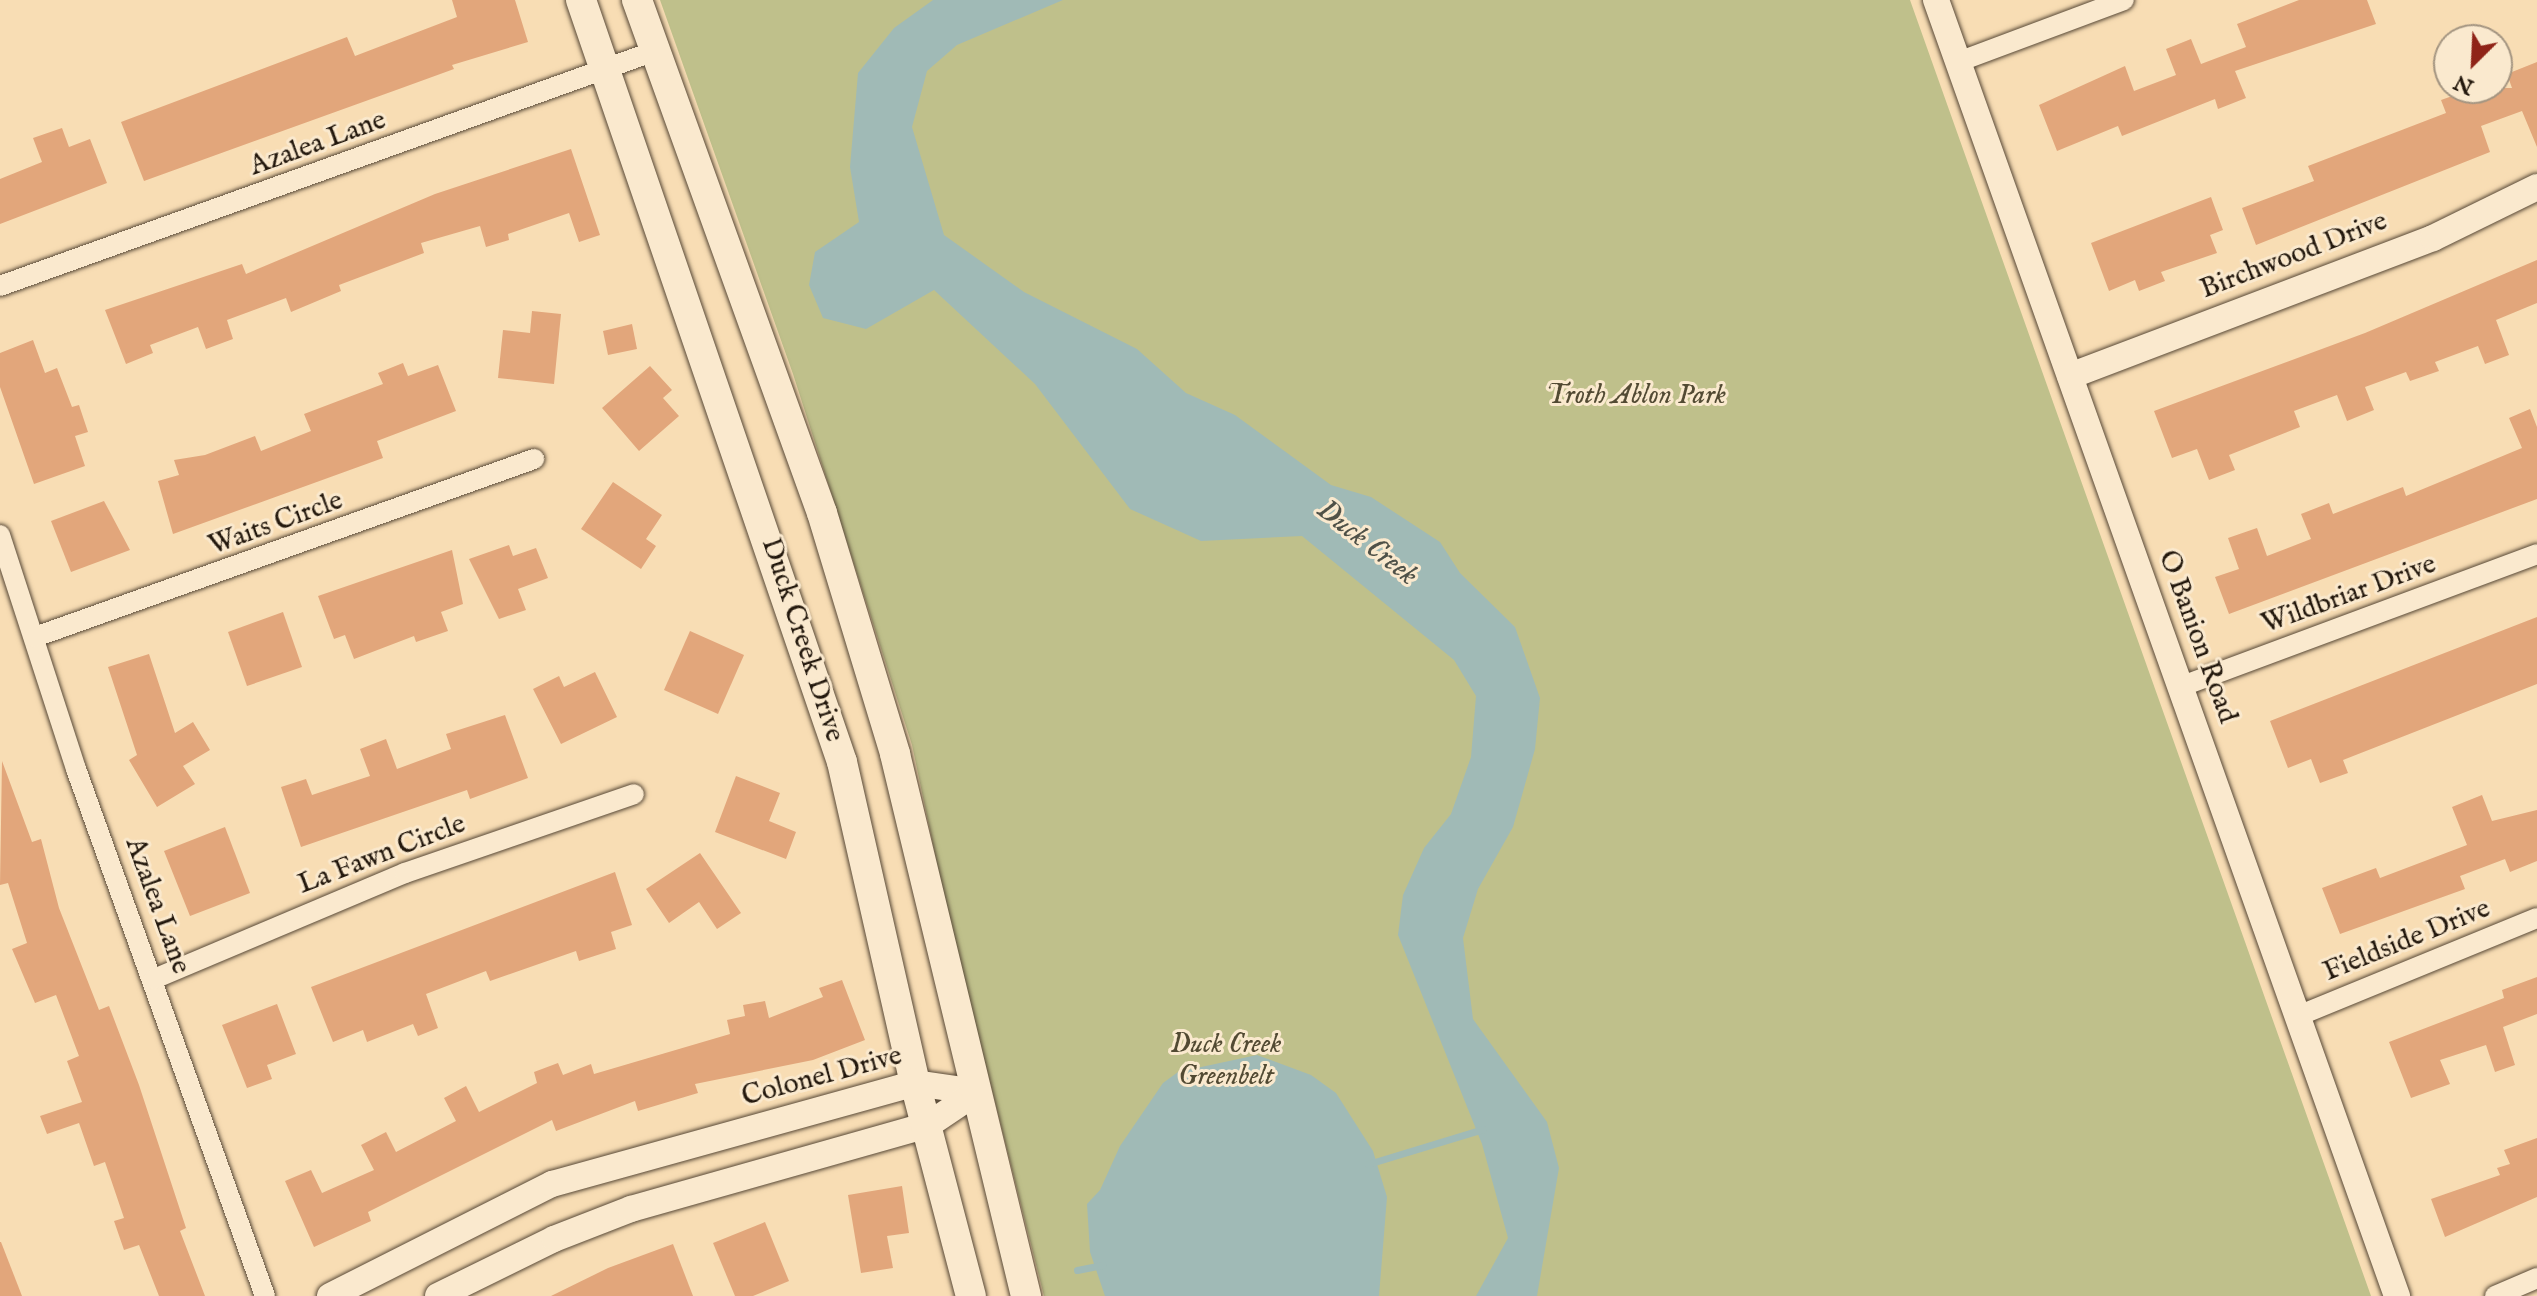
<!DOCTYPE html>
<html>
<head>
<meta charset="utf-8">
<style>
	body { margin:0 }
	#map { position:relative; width:2537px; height:1296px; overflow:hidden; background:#f8ddb4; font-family:"IM FELL English",serif }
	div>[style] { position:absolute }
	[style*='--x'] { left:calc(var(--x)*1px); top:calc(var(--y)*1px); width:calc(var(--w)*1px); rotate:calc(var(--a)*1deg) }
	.green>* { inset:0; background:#bfc08b }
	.water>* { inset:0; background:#a0bab6 }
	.stream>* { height:7px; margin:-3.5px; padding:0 3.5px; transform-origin:3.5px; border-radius:3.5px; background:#a0bab6 }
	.building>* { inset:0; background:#e2a67b }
	.roads { filter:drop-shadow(0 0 2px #584937) drop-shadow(0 0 2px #584937) }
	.minor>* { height:20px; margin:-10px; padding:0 10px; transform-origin:10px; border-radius:10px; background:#fae9ce }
	.tertiary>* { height:26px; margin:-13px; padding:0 13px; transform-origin:13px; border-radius:13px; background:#fae9ce }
	.secondary>* { height:30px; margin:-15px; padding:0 15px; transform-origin:15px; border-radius:15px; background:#fae9ce }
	span { translate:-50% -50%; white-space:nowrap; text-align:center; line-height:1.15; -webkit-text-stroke:6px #fae9ce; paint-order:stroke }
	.street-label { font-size:28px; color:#23180d }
	.park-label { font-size:28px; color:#524a33; font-style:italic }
	.water-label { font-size:30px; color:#4f5148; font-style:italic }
	.north { position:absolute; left:2433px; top:24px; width:80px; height:80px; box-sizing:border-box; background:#fae9ce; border:2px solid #a49581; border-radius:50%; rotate:204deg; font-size:22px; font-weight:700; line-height:32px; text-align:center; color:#23180d }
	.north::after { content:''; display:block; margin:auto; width:28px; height:36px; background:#8f2418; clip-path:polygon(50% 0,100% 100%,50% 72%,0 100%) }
</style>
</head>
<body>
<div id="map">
	<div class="green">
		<i style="clip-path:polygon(660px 0,1910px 0,2371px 1296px,1044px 1296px,948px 916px,912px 745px,793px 374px)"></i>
	</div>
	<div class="water">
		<i style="clip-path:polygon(933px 0,1063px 0,957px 45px,927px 71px,912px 127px,944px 235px,1024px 292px,1137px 349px,1186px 393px,1235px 415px,1331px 485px,1371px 497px,1440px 542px,1460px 573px,1515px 627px,1540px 698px,1535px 749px,1513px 827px,1478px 889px,1463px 938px,1473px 1019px,1547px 1122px,1559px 1168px,1537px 1296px,1476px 1296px,1508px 1238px,1482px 1144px,1398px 935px,1403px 895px,1424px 848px,1451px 814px,1471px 757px,1476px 696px,1454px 660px,1302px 536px,1201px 541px,1130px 509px,1035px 384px,934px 290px,866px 329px,823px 318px,809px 285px,815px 252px,859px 222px,850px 167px,858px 73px,894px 28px)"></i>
		<i style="clip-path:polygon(1257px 1055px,1311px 1075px,1336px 1093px,1373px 1151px,1387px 1197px,1379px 1296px,1105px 1296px,1090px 1252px,1087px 1204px,1100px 1190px,1120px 1146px,1163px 1083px,1178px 1072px)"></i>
	</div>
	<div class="stream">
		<i style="--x:1368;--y:1164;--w:120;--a:-16.9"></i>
		<i style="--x:1077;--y:1270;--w:26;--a:-11"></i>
	</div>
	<div class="building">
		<i style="clip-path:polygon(452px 0,515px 0,528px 42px,452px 65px,454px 69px,399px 89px,144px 181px,121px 122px,347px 37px,355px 56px,457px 17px)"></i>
		<i style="clip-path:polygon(2299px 0,2367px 0,2376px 24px,2235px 71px,2246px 98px,2218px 109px,2215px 99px,2122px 136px,2118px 126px,2057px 151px,2039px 105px,2125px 66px,2134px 91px,2176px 75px,2166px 49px,2191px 39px,2201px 64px,2246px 47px,2237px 24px)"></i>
		<i style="clip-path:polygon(2537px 62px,2537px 147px,2522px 111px,2481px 126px,2490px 152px,2256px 245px,2242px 208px,2314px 181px,2308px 166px,2446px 113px,2441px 100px,2475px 88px,2512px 88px,2507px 74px)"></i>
		<i style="clip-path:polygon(62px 128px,69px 147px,90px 139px,107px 183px,0 224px,0 179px,42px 162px,33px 138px)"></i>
		<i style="clip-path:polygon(571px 149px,600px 235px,579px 242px,569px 213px,508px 234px,509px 240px,486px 247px,480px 226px,421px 243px,424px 253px,339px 285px,341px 291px,291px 312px,286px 298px,227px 320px,233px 339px,206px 349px,198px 327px,150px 345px,153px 353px,126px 364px,105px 310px,242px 264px,246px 274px,435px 194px)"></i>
		<i style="clip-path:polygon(2211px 197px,2223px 230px,2210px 235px,2217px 253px,2161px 272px,2165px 281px,2139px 291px,2135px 280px,2109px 291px,2091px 243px)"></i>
		<i style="clip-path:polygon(2537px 260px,2537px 303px,2496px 320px,2509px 355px,2485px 364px,2478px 346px,2435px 362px,2439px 371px,2410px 381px,2406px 372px,2365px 387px,2374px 410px,2347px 421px,2337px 395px,2294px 411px,2300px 427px,2229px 455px,2235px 470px,2209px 480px,2197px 449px,2172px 458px,2154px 411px,2365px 333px)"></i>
		<i style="clip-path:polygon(532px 311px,561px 314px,554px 384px,498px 378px,503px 330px,530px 333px)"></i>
		<i style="clip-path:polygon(632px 324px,637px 349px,608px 355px,603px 331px)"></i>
		<i style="clip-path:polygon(33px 340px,45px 373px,57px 368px,72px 407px,79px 405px,88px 432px,75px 436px,85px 466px,34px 484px,0 387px,0 353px)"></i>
		<i style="clip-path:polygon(403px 363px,408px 376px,438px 365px,456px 411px,377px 441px,383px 458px,173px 534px,158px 481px,179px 475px,174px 460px,205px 455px,255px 436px,261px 451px,311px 431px,304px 414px,383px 384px,378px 373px)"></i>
		<i style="clip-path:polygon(650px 366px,672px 390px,663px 398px,679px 416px,639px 451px,602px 408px)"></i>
		<i style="clip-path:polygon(2530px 409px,2537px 427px,2537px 499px,2229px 614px,2215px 577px,2239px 569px,2228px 538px,2257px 528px,2267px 556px,2311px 539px,2301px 514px,2329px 503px,2333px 514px,2403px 487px,2406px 496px,2522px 448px,2509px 418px)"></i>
		<i style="clip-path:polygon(613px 482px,662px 515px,646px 539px,656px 546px,641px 569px,581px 529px)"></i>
		<i style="clip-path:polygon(104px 501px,130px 550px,71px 572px,51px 521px)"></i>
		<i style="clip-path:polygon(509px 545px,513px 556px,536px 548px,548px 578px,518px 589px,526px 610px,499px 619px,469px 559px)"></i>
		<i style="clip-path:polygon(452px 550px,463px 604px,441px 612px,448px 631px,416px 642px,414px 636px,354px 659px,345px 635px,334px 639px,318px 596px)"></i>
		<i style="clip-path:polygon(283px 612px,302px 667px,247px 686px,228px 632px)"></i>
		<i style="clip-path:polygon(2537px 617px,2537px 684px,2343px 760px,2348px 773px,2320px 783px,2311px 759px,2288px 768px,2270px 721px)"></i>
		<i style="clip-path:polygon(690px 631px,744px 655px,718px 714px,664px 690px)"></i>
		<i style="clip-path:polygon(149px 654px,175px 733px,193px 722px,210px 750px,183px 766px,195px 784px,157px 807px,129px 760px,137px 755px,108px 667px)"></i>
		<i style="clip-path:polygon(595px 672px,617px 717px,561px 744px,533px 689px,559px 676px,564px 687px)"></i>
		<i style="clip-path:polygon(505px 715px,528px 778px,470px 799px,467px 790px,301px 847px,281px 787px,306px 779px,312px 795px,370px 776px,360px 749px,386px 739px,397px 769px,451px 749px,446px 734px)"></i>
		<i style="clip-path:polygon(2px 761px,32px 842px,41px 839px,59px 908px,99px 1010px,109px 1006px,139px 1085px,186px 1228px,180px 1231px,205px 1296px,159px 1296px,139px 1245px,124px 1250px,114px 1221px,124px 1218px,105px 1162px,94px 1166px,79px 1123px,47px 1134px,40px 1116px,82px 1102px,67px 1061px,79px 1056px,56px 995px,35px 1003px,12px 949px,27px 943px,8px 883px,0 885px)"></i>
		<i style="clip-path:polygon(736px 776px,780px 793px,769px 821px,796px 832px,786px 859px,715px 832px)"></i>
		<i style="clip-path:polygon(2482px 795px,2492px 821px,2537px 810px,2537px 861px,2510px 872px,2505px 859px,2460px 876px,2465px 889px,2340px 934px,2322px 888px,2376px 868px,2380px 878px,2467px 845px,2452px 807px)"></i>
		<i style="clip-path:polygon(225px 827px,250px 893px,190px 916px,164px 851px)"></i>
		<i style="clip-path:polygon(700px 853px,741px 913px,717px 929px,699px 902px,669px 923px,646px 889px)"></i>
		<i style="clip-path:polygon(615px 872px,632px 925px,611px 932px,616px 949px,579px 961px,576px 951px,490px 981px,486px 971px,426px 994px,438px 1028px,418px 1036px,413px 1024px,367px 1042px,363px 1030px,333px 1042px,311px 987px)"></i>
		<i style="clip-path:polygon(2537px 977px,2537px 1014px,2503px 1027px,2515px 1065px,2495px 1072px,2486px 1045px,2440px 1060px,2450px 1084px,2411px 1098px,2389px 1042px,2504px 998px,2502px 990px)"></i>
		<i style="clip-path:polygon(842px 980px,865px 1040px,813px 1060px,695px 1084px,698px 1093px,638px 1111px,635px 1101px,556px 1131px,552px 1120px,368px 1212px,371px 1221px,314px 1247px,285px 1181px,311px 1170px,322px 1193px,374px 1170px,361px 1145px,386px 1132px,396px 1152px,456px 1121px,444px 1098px,466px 1086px,479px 1112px,537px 1083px,534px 1072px,558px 1063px,563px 1075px,591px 1064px,594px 1074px,730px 1034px,727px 1020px,745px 1016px,743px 1005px,765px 1001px,769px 1018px,823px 997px,819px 988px)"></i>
		<i style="clip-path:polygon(277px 1004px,296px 1054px,267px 1065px,272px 1079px,247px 1088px,222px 1025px)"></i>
		<i style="clip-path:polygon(2537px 1138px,2537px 1197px,2445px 1237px,2431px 1199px,2500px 1175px,2497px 1168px,2510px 1164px,2504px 1150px)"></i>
		<i style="clip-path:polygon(902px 1186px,909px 1233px,887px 1236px,893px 1268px,861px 1273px,848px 1195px)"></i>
		<i style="clip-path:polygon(765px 1222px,789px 1281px,753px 1296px,735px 1296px,713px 1243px)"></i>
		<i style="clip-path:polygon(0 1242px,1px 1242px,22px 1296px,0 1296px)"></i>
		<i style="clip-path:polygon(673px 1244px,693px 1296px,551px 1296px,608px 1268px)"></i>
	</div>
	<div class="roads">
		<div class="minor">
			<i style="--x:1958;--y:62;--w:177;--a:-20.5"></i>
			<i style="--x:0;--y:286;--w:696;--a:-19.74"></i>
			<i style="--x:0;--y:535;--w:246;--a:72"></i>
			<i style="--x:76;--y:769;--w:560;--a:70.27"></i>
			<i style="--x:35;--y:637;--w:530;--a:-19.63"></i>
			<i style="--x:2180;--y:687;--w:381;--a:-20.4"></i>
			<i style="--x:154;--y:979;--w:272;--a:-22.9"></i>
			<i style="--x:405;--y:873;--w:242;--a:-19"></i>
			<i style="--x:2298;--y:1016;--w:258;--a:-22.3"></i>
			<i style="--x:2495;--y:1296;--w:46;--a:-23.2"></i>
		</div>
		<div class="tertiary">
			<i style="--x:1936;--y:0;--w:1376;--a:70.42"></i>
			<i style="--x:2070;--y:376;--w:388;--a:-20.8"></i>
			<i style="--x:2433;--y:238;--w:116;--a:-26.1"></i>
			<i style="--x:330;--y:1296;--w:249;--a:-26.8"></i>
			<i style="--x:552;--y:1184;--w:377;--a:-15.5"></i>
			<i style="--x:915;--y:1083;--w:63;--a:8.3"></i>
			<i style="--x:438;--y:1296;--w:129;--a:-26.2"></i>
			<i style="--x:554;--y:1239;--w:83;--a:-21.3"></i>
			<i style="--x:631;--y:1209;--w:309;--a:-15.8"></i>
			<i style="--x:928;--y:1125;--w:59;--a:-34"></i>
		</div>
		<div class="secondary">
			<i style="--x:581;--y:0;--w:805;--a:71.09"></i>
			<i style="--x:842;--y:762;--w:329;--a:77.2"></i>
			<i style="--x:915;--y:1083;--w:220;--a:75.3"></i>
			<i style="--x:637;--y:0;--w:545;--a:70.17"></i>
			<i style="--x:822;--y:513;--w:252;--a:73.1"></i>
			<i style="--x:895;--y:754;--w:558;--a:76.41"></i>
		</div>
	</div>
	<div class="street-label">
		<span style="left:318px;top:144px;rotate:-20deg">Azalea Lane</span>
		<span style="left:2294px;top:256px;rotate:-21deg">Birchwood Drive</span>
		<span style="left:276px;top:524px;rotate:-20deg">Waits Circle</span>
		<span style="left:2349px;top:595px;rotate:-20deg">Wildbriar Drive</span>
		<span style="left:2197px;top:637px;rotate:70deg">O Banion Road</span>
		<span style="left:802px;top:640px;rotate:72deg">Duck Creek Drive</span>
		<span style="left:382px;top:855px;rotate:-21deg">La Fawn Circle</span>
		<span style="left:157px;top:906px;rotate:70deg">Azalea Lane</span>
		<span style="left:2407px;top:941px;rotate:-22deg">Fieldside Drive</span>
		<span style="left:822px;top:1077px;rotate:-15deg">Colonel Drive</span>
	</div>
	<div class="park-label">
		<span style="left:1636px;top:396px">Troth Ablon Park</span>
		<span style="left:1226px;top:1061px">Duck Creek<br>Greenbelt</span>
	</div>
	<div class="water-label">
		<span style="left:1367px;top:543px;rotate:38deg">Duck Creek</span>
	</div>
	<div class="north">N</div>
</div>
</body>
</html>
